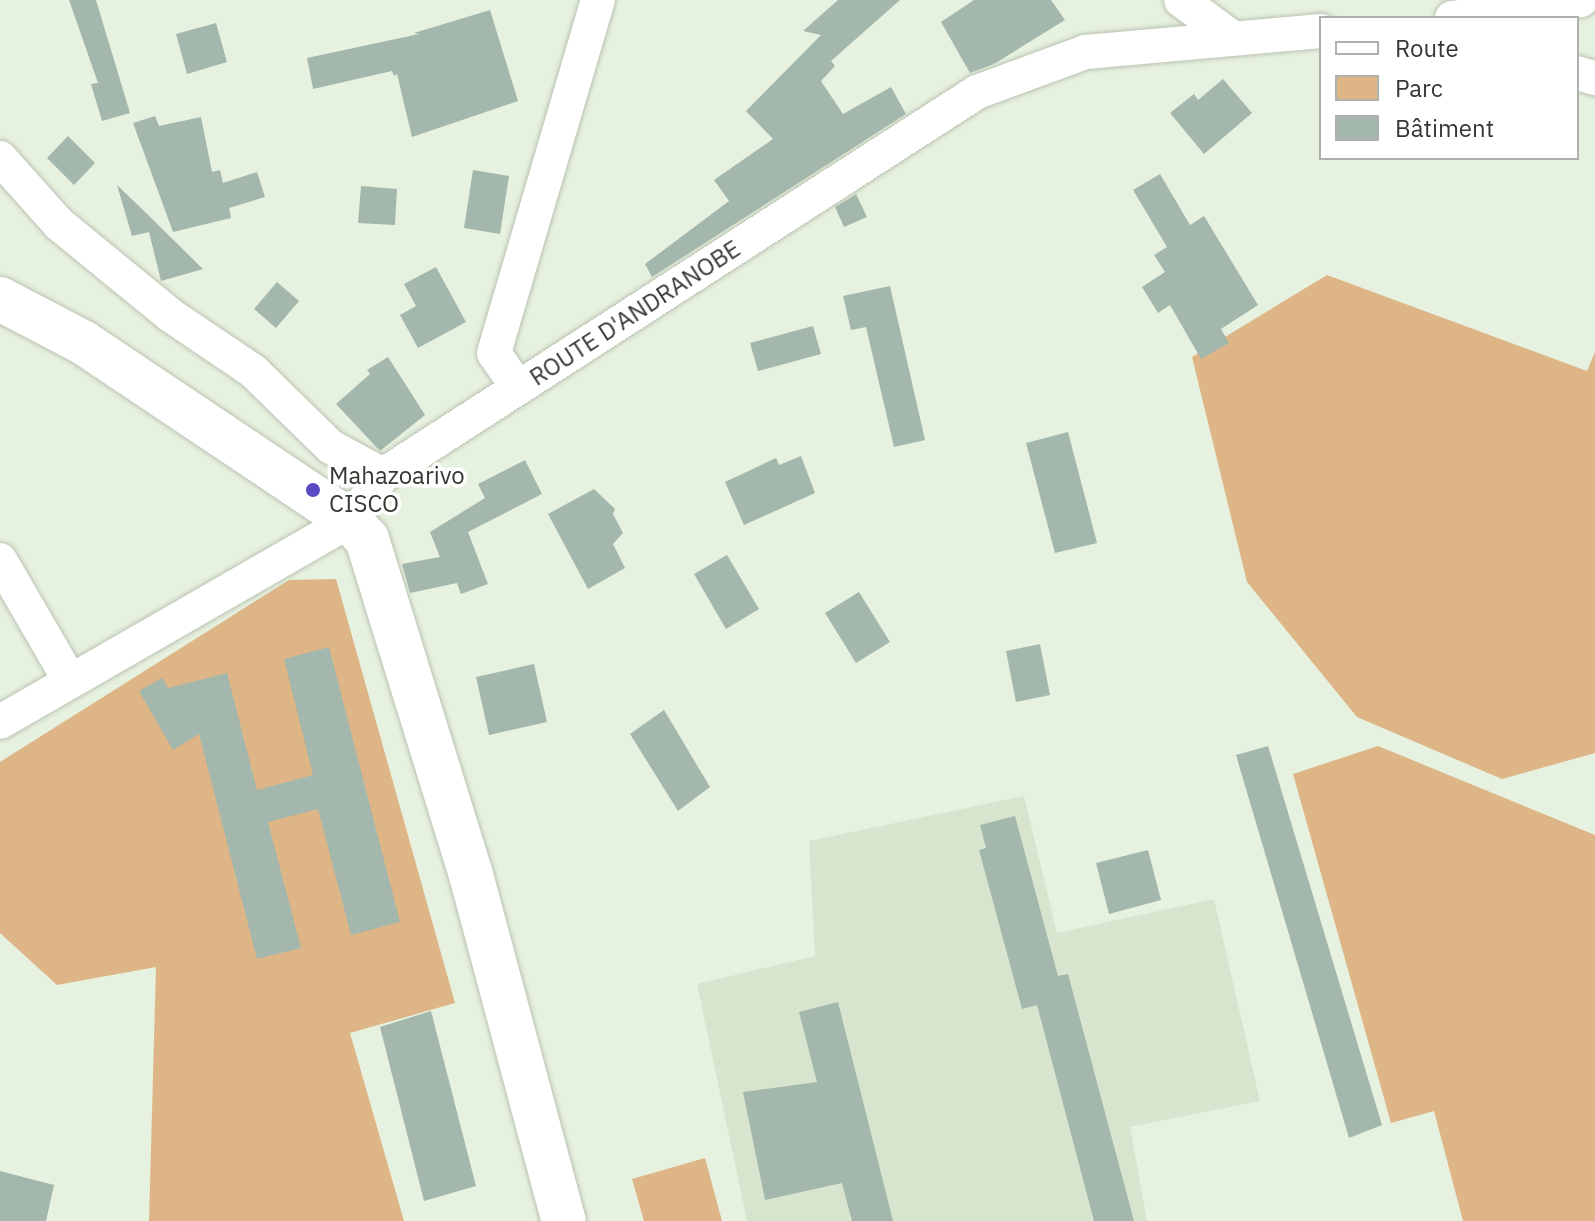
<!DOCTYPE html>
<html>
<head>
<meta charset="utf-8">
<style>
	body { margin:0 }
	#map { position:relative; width:1595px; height:1221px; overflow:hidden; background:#e7f1df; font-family:"IBM Plex Sans",sans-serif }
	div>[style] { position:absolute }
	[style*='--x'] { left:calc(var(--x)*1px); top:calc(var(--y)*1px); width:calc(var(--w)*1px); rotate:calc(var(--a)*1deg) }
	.built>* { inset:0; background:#d8e5ce }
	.green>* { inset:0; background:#ddb586 }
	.building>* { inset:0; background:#a4b7ad }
	.roads { filter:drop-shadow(0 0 2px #bac3b2) drop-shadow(0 0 2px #bac3b2) }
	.minor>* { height:34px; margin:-17px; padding:0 17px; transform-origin:17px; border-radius:17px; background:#fff }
	.secondary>* { height:44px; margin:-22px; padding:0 22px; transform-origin:22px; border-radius:22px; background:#fff }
	.dots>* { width:22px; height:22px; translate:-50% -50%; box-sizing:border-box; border:4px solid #fff; border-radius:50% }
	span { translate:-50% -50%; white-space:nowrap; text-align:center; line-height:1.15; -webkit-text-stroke:7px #fff; paint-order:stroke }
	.street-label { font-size:24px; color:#353932 }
	.poi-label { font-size:24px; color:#353932 }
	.left { translate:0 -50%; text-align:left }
	.legend { position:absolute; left:1319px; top:16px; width:260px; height:144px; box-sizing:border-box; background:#fff; border:2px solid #aeb0ad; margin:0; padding:10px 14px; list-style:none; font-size:24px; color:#353932 }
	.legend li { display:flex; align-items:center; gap:16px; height:40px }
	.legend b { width:40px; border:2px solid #aeb0ad }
</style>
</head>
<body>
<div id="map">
	<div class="built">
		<i style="clip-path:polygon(1024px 796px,1057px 933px,1214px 899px,1260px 1101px,1130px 1127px,1147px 1221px,747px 1221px,697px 984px,815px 956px,809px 841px)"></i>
	</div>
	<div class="green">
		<i style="clip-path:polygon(1327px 275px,1587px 371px,1595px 352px,1595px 753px,1502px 779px,1357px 717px,1247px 582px,1192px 357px)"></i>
		<i style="clip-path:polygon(336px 579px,455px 1003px,350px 1033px,404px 1221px,149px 1221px,156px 967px,57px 985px,0 933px,0 762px,289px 580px)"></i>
		<i style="clip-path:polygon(1378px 746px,1595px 835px,1595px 1221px,1463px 1221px,1434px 1111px,1391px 1123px,1293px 774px)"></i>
		<i style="clip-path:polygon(705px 1158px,722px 1221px,644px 1221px,632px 1179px)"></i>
	</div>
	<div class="building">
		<i style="clip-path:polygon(69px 0,96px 0,130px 113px,102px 121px,91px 84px,98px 83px)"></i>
		<i style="clip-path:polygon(838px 0,900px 0,831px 61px,835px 66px,821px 81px,843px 114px,891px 87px,906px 114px,652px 277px,645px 264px,729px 201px,714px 180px,773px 139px,746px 111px,821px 35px,803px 31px)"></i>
		<i style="clip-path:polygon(974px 0,1051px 0,1065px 20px,994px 64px,970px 73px,941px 22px)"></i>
		<i style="clip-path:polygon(490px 10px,518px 101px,412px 137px,397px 74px,394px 76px,392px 71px,313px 89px,307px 58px,419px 34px,414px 33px)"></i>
		<i style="clip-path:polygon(216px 23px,227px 62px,187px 74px,176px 34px)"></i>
		<i style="clip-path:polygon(1223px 79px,1252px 113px,1204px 154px,1170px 113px,1194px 94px,1198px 100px)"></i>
		<i style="clip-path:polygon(155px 116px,159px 126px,201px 117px,212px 172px,220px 170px,223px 183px,257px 172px,265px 197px,229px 208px,231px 218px,173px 232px,133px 123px)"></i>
		<i style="clip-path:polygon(68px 136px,95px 163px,74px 185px,47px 158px)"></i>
		<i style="clip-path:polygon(473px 170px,509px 176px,500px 234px,464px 228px)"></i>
		<i style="clip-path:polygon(1160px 174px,1190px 225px,1204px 216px,1258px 305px,1221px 329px,1229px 343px,1201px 359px,1170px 305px,1158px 313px,1142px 287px,1165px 272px,1154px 255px,1167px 247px,1133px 190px)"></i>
		<i style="clip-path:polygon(117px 185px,143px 210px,203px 269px,161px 281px,149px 232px,132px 236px)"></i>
		<i style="clip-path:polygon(361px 186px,397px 189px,395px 225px,358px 223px)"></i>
		<i style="clip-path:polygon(856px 194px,867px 217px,844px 227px,835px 207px)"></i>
		<i style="clip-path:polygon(436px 267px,466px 322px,418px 348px,400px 315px,416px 306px,404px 284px)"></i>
		<i style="clip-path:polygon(277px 282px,299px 301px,276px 328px,254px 309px)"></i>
		<i style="clip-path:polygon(890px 286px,925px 440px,894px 447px,866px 327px,851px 330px,843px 296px)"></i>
		<i style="clip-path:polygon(813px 326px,821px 354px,758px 371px,750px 343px)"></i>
		<i style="clip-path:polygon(388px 357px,425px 415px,380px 451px,336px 404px,370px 374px,367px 370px)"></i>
		<i style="clip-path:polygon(1068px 432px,1097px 543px,1055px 553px,1026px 443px)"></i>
		<i style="clip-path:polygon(801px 456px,815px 493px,744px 525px,725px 482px,776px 458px,779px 465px)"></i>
		<i style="clip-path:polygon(525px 460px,542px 494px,468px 532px,488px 584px,461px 594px,457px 583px,410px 593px,402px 564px,440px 557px,430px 532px,485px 498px,478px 484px)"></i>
		<i style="clip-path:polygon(594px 489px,615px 509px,613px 514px,623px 533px,613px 544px,625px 568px,588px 589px,548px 514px)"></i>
		<i style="clip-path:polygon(727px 555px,759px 609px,726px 629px,694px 574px)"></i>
		<i style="clip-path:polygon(859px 592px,890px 642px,856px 663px,825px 613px)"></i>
		<i style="clip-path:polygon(1040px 644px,1050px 695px,1016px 702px,1006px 651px)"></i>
		<i style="clip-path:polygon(329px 647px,400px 922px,351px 935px,318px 809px,268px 822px,301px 948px,257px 959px,199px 734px,173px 750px,139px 691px,162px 678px,168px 688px,227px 673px,257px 790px,313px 775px,284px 659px)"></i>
		<i style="clip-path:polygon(534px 664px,547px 722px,489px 735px,476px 677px)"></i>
		<i style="clip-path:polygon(664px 710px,710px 787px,678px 811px,630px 734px)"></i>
		<i style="clip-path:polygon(1268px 746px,1382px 1125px,1349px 1138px,1236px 755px)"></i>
		<i style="clip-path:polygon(1015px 816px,1058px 976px,1068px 974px,1134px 1221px,1094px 1221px,1037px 1005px,1022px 1009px,979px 850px,986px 848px,980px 825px)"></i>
		<i style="clip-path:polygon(1148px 850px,1161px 900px,1109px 914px,1096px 863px)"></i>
		<i style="clip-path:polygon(838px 1002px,893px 1221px,852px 1221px,842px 1183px,765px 1200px,743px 1092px,817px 1082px,799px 1012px)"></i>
		<i style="clip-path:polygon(431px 1011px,476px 1186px,424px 1201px,380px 1027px)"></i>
		<i style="clip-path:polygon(0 1171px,54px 1185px,46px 1221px,0 1221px)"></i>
	</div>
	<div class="roads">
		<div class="minor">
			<i style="--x:1181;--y:0;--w:61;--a:36.3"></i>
			<i style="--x:1452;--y:18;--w:130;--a:-7.9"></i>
			<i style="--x:1577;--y:73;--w:19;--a:16"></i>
			<i style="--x:0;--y:158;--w:89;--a:48.2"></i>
			<i style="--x:59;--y:224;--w:144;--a:39.3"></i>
			<i style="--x:170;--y:315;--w:100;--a:34"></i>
			<i style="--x:253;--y:371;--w:109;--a:44.3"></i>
			<i style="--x:331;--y:447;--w:59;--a:28.3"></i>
			<i style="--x:518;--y:388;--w:42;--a:-124.4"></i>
			<i style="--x:494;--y:353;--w:368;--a:-73.6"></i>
			<i style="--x:0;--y:560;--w:138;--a:59.9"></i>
			<i style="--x:0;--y:722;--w:404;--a:-29.9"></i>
			<i style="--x:350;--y:521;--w:57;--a:-54.3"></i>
			<i style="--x:383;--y:475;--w:707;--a:-32.81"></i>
			<i style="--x:977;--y:92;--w:116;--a:-20.2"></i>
			<i style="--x:1086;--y:52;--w:236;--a:-5.1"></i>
		</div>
		<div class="secondary">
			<i style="--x:0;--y:299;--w:95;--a:27.6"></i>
			<i style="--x:84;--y:343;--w:320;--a:33.8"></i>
			<i style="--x:350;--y:521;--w:25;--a:47"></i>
			<i style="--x:367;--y:539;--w:352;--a:72.8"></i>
			<i style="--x:471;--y:875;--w:358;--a:75"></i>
		</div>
	</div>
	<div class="dots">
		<i style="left:313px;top:490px;background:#5a4bc4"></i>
	</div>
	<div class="street-label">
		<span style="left:635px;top:313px;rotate:-33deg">ROUTE D'ANDRANOBE</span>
	</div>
	<div class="poi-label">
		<span class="left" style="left:329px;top:490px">Mahazoarivo<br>CISCO</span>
	</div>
	<ul class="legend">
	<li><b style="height:10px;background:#fff"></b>Route</li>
	<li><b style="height:22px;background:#ddb586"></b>Parc</li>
	<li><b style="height:22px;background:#a4b7ad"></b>Bâtiment</li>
	</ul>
</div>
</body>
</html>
